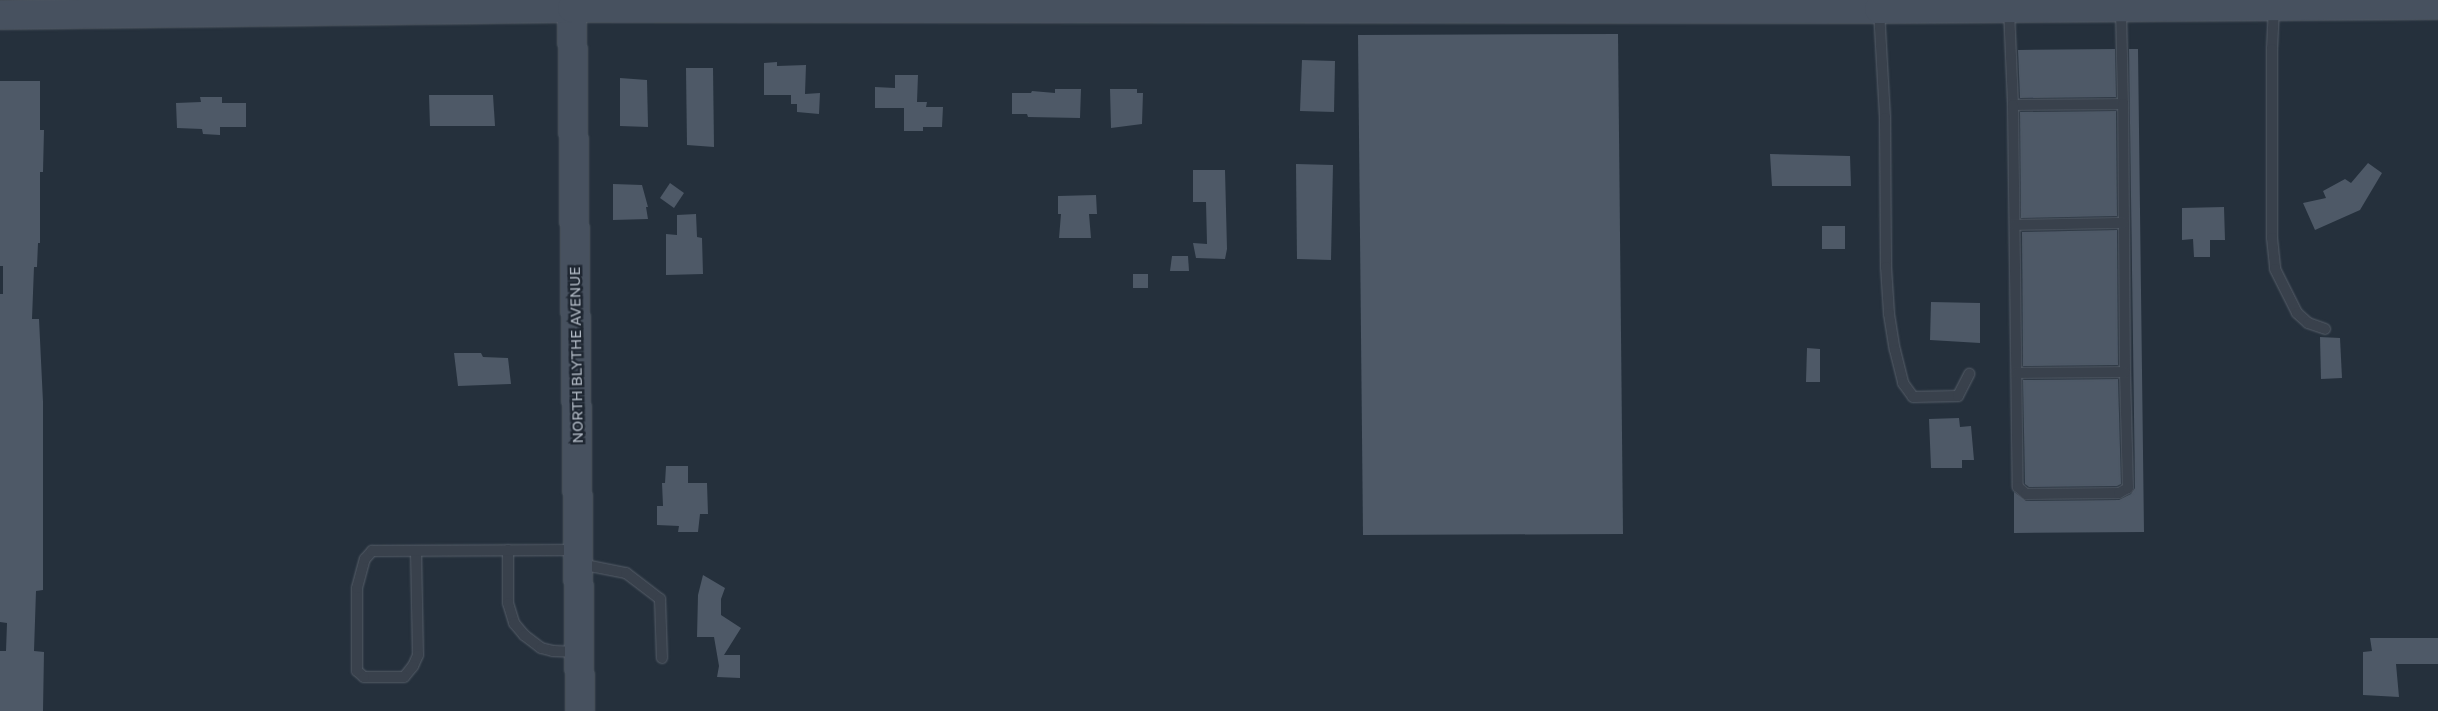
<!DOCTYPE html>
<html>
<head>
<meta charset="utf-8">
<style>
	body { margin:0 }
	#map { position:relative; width:2438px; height:711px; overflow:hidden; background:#25303c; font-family:"Golos Text",sans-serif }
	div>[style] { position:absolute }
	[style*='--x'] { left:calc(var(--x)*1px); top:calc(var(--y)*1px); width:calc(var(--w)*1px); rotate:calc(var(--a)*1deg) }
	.building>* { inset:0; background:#4e5967 }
	.roads { filter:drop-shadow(0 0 1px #575f6a) drop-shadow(0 0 1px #575f6a) }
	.lane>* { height:10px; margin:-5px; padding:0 5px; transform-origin:5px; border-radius:5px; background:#39414c }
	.secondary>* { height:28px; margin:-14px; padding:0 14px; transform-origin:14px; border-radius:14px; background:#47515f }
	span { translate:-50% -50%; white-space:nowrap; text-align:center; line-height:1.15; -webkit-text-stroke:5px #1e2631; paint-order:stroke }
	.street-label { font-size:15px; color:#b4bcc7 }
</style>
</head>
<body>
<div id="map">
	<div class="building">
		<i style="clip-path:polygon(1618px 34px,1623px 534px,1363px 535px,1358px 35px)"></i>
		<i style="clip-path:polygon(2115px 49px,2116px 97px,2020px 98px,2018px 50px)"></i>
		<i style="clip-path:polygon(2129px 49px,2138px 49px,2144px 532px,2014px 533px,2014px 492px,2026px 501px,2119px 500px,2131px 494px,2135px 488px)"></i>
		<i style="clip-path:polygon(1302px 60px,1335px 61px,1334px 112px,1300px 111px)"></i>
		<i style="clip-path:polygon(777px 62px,777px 66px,806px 65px,805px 94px,820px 93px,819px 114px,797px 112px,797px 104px,791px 104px,791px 95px,764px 95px,764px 63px)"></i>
		<i style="clip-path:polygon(686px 68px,713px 68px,714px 147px,687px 145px)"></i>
		<i style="clip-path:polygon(895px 75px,918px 75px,917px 102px,927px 102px,926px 107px,943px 107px,942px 127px,923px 127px,923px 131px,904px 131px,904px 108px,875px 108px,875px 87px,895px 88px)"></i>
		<i style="clip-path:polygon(620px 78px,647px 80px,648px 127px,620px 126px)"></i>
		<i style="clip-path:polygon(0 81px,40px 81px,40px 130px,44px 130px,43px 172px,40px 172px,40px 243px,38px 243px,37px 267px,34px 267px,32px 319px,39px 319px,43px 402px,43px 590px,36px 591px,34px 651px,44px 652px,43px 711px,0 711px,0 651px,6px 651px,7px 623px,0 622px,0 294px,3px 294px,3px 266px,0 266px)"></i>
		<i style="clip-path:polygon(1055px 89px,1081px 89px,1080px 118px,1028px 117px,1027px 114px,1012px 114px,1012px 93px,1031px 93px,1032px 91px,1055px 93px)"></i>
		<i style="clip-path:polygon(1110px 89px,1137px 89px,1137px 93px,1143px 93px,1142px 124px,1111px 128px)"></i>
		<i style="clip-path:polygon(429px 95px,493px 95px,495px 126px,430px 126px)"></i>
		<i style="clip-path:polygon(200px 97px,222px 97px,222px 103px,246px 103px,246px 127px,220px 127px,220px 135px,203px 134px,202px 129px,177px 128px,176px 103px,201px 102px)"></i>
		<i style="clip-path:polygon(2116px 111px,2117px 216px,2021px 218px,2020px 112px)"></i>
		<i style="clip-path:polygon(1770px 154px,1850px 156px,1851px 186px,1772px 186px)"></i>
		<i style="clip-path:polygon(2368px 163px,2382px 173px,2360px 210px,2315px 230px,2303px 203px,2326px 198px,2323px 191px,2345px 179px,2351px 183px)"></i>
		<i style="clip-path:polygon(1296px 164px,1333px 165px,1331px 260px,1297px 259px)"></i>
		<i style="clip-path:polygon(1193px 170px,1225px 170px,1227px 249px,1225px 259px,1196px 258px,1193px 243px,1207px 244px,1206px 202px,1193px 202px)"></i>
		<i style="clip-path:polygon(670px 183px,684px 193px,674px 208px,660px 198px)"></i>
		<i style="clip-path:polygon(613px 184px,642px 185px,648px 207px,646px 207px,648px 219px,613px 220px)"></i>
		<i style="clip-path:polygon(1096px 195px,1097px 214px,1089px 214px,1091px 238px,1059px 238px,1061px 214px,1058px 214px,1058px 196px)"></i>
		<i style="clip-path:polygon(2224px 207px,2225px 240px,2210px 240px,2210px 257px,2194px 257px,2193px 239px,2182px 240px,2182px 208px)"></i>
		<i style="clip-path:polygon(696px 214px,697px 237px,702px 238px,703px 274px,666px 275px,666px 234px,677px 235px,677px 215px)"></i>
		<i style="clip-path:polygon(1822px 226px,1845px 226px,1845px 249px,1822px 249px)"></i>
		<i style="clip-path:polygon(2117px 230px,2118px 365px,2023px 366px,2022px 232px)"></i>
		<i style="clip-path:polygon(1172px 256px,1188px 256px,1189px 271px,1170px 271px)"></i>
		<i style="clip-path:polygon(1133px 274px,1148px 274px,1148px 288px,1133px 288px)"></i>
		<i style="clip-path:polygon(1931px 302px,1980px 303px,1980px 343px,1930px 340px)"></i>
		<i style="clip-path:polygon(2320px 337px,2340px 338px,2342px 378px,2321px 379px)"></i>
		<i style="clip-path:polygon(1807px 348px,1820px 349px,1820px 382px,1806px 382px)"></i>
		<i style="clip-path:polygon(454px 353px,481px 353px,483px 357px,508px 358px,511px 384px,458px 386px)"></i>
		<i style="clip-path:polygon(2118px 379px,2121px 484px,2117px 486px,2029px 487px,2025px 484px,2023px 380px)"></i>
		<i style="clip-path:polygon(1959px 418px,1960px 427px,1971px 426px,1974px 460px,1962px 460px,1962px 468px,1931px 468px,1929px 419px)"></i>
		<i style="clip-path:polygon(666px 466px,688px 466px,688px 483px,707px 483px,708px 514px,700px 514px,698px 532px,678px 532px,679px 526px,657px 525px,657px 506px,663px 506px,662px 483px,665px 483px)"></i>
		<i style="clip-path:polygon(703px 575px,725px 588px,721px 599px,721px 615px,741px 628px,724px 655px,740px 655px,740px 678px,717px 677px,719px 666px,714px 637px,697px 637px,698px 595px)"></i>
		<i style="clip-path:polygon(2370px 638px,2438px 638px,2438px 664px,2396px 664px,2399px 697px,2363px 695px,2363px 652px,2372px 651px)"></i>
	</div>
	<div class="roads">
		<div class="lane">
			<i style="--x:2274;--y:7;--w:42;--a:92.7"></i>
			<i style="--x:2272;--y:49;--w:189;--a:90"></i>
			<i style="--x:2272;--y:238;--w:31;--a:84"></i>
			<i style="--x:2275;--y:269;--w:49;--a:63.4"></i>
			<i style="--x:2297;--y:313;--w:15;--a:42"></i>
			<i style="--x:2308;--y:323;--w:18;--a:19"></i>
			<i style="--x:2009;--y:9;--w:96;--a:87.6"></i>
			<i style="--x:2013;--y:105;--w:110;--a:-0.5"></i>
			<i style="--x:2123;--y:104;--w:97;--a:-91.2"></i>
			<i style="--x:1879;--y:10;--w:108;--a:86.8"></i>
			<i style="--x:1885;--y:118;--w:149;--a:89.6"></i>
			<i style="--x:1886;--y:267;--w:47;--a:86.3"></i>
			<i style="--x:1889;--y:314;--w:36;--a:81"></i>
			<i style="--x:1895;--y:350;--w:34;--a:76"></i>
			<i style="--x:1903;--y:383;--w:17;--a:54"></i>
			<i style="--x:1913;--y:397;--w:45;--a:-1.3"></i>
			<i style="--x:1958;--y:396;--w:25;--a:-63"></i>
			<i style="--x:2013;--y:105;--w:382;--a:89.3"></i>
			<i style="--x:2018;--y:487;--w:11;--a:41"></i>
			<i style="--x:2026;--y:494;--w:93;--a:-0.6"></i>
			<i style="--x:2119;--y:493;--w:10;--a:-29"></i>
			<i style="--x:2128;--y:488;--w:116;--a:-91.5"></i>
			<i style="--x:2125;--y:372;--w:268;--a:-90.4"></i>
			<i style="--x:2015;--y:225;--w:109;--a:-1.1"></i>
			<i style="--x:2017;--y:373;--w:108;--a:-0.5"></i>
			<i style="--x:508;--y:550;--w:53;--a:90"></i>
			<i style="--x:508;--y:603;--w:21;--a:73"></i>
			<i style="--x:514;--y:623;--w:16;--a:50"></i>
			<i style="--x:524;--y:635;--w:21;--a:37"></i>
			<i style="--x:541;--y:648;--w:12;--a:14"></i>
			<i style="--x:553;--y:651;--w:26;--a:2"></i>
			<i style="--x:416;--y:551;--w:104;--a:88.9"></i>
			<i style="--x:418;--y:655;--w:12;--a:114"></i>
			<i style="--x:413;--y:666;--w:14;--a:129"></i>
			<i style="--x:404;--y:677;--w:40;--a:180"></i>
			<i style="--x:364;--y:677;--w:9;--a:-139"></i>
			<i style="--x:357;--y:671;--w:83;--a:-90"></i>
			<i style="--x:357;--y:588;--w:30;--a:-75"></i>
			<i style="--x:365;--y:559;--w:11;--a:-49"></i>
			<i style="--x:372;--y:551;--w:206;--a:-0.3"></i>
			<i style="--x:580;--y:564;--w:47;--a:11.1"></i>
			<i style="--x:626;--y:573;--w:43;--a:37.4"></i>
			<i style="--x:660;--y:599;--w:59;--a:88.1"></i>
		</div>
		<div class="secondary">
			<i style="--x:572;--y:0;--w:711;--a:89.36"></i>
			<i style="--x:0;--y:15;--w:572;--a:-0.7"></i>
			<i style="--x:572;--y:8;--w:1307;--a:0.04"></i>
			<i style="--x:1879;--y:9;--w:559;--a:-0.41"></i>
		</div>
	</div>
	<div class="street-label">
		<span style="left:576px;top:355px;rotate:-91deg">NORTH BLYTHE AVENUE</span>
	</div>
</div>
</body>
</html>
